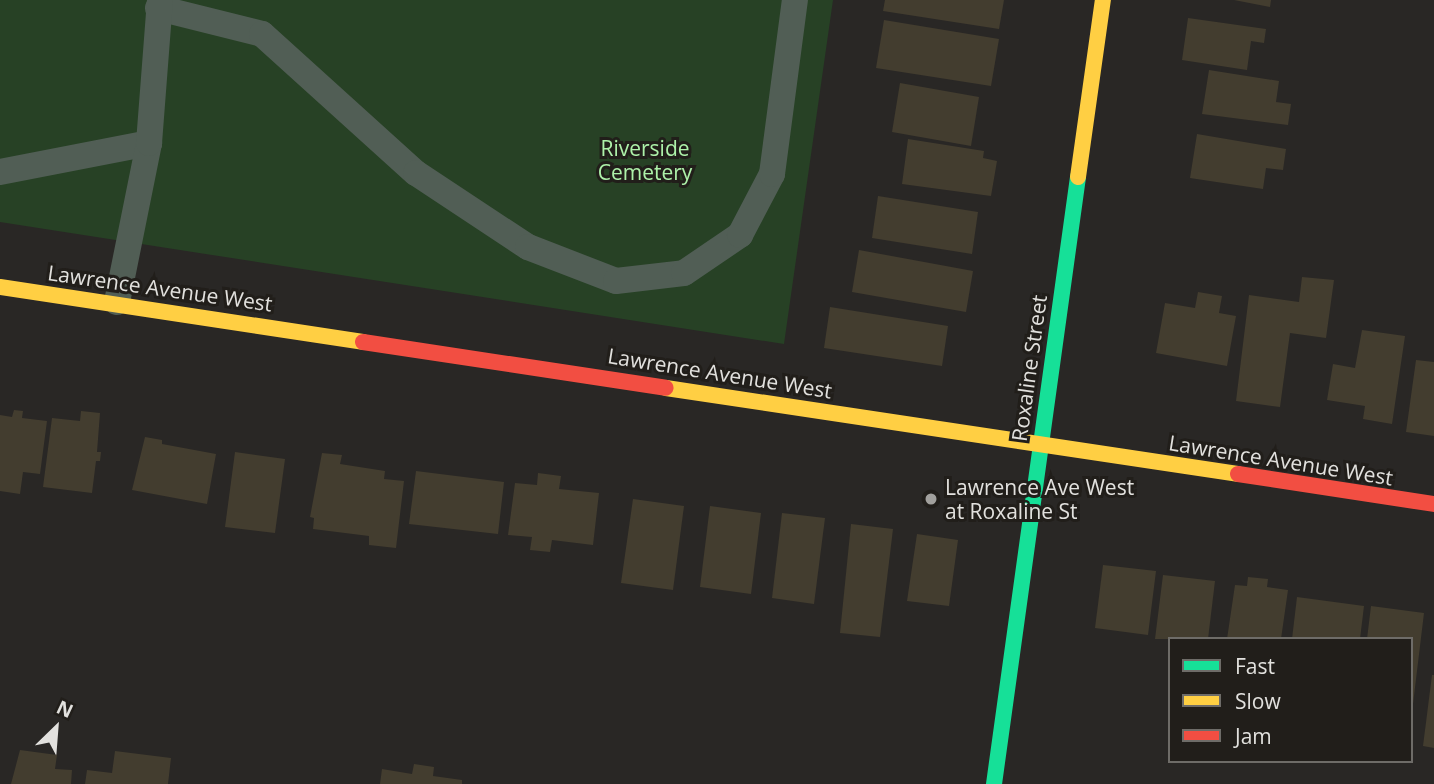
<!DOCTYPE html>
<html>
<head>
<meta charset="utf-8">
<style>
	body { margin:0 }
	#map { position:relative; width:1434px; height:784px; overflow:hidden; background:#292725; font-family:"Open Sans",sans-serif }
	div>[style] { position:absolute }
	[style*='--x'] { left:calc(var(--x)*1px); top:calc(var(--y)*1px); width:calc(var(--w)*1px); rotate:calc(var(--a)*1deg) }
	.green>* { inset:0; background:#274125 }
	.building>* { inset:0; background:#433d2f }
	.lane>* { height:26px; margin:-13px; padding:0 13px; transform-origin:13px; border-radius:13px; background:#515e55 }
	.fast>* { height:16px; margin:-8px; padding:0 8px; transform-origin:8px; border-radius:8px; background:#16e098 }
	.slow>* { height:16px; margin:-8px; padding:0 8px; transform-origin:8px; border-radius:8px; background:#ffcf43 }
	.jam>* { height:16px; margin:-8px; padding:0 8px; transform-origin:8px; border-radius:8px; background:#f24e42 }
	.dots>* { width:19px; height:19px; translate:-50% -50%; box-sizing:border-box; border:4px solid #211e1a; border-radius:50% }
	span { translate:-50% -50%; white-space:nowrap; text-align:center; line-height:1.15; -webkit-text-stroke:6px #211e1a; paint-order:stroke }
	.park-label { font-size:21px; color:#adf1a9 }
	.street-label { font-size:21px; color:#e2e1de }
	.poi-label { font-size:21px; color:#e2e1de }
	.left { translate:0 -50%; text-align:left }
	.legend { position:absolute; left:1168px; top:637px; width:245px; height:126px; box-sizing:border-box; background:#211e1a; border:2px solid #6e6c68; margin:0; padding:9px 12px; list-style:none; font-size:21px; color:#e2e1de }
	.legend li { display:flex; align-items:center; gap:14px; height:35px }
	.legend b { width:35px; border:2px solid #6e6c68 }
	.north { position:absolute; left:21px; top:693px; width:70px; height:70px; -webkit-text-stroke:5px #211e1a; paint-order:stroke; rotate:25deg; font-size:19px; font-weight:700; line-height:28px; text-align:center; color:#e2e1de }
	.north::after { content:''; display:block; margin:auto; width:24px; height:32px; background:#e2e1de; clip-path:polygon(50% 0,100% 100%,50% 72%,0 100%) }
</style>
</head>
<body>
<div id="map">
	<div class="green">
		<i style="clip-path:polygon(0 0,833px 0,784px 344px,0 222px)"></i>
	</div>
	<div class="building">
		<i style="clip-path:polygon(885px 0,1004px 0,999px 29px,883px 11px)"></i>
		<i style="clip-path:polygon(1234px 0,1271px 0,1270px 7px)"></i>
		<i style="clip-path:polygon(1188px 18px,1266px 29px,1264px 43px,1251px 41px,1247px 70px,1182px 60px)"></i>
		<i style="clip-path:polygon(884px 20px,999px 39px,991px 86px,876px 68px)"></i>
		<i style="clip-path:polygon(1209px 70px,1279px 81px,1276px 102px,1291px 104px,1288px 125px,1202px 114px)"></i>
		<i style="clip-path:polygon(900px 83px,979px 97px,971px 146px,892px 132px)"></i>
		<i style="clip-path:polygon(1197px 134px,1286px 149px,1283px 170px,1266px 168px,1263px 189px,1190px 178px)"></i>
		<i style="clip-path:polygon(908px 139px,984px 151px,983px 158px,997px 161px,991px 196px,902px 184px)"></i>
		<i style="clip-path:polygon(878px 196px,978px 212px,972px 254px,872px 238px)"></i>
		<i style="clip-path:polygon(859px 250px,973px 271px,966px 312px,852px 292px)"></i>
		<i style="clip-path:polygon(1302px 277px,1334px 280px,1326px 338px,1290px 333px,1280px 407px,1236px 401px,1249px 295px,1299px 302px)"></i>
		<i style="clip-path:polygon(1198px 292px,1222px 296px,1219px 313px,1236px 316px,1227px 366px,1156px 353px,1165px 303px,1195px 308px)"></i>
		<i style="clip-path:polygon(830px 307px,948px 326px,942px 366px,824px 348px)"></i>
		<i style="clip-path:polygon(1362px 330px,1405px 336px,1392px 424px,1363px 419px,1365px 406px,1327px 400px,1333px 364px,1355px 368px)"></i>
		<i style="clip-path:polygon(1416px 360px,1434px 362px,1434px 436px,1406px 432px)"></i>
		<i style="clip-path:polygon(14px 410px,23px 411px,22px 418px,47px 421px,40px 474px,23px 472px,20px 494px,0 491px,0 415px,12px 417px)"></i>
		<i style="clip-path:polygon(81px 411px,100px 413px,97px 452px,101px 452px,100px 461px,96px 461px,92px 493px,43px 487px,52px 418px,80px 421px)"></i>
		<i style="clip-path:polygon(145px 437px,162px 440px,162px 444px,216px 454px,207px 504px,132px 490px)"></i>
		<i style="clip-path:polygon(235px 452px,285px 459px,275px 533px,225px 527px)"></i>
		<i style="clip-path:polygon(322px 453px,342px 455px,340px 464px,385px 471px,384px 479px,404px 481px,396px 548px,369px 545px,369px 536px,313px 529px,314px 518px,310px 517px)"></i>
		<i style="clip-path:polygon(416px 471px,504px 482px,498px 534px,409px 524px)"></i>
		<i style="clip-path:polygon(538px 473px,561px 476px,559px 489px,599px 493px,593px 545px,552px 540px,550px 552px,530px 550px,532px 537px,508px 535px,515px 483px,537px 485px)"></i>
		<i style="clip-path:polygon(633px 499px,684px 506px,673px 590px,621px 583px)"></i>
		<i style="clip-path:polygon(710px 506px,761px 513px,751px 594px,700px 587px)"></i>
		<i style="clip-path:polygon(782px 513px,825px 518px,814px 604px,772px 598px)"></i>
		<i style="clip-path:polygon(851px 524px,893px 529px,880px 637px,840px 633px)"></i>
		<i style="clip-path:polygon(917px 534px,958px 540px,949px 606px,907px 601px)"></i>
		<i style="clip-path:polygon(1103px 565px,1156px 571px,1148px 635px,1095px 628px)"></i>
		<i style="clip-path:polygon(1163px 575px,1215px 581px,1208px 639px,1155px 639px)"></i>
		<i style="clip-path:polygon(1248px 577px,1268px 579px,1267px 587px,1288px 590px,1281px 639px,1227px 639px,1235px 585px,1247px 586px)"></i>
		<i style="clip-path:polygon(1297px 597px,1364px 606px,1360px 639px,1292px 639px)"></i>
		<i style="clip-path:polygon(1371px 606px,1424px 613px,1413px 704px,1411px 639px,1367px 639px)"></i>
		<i style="clip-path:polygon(1432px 675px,1434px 675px,1434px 748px,1423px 746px)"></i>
		<i style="clip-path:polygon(20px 750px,57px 755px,55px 769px,72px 770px,71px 784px,11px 784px)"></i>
		<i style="clip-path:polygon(115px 751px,171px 758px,168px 784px,85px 784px,87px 770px,112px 773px)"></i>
		<i style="clip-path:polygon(414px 764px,434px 767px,433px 776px,462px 780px,462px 784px,380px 784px,382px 769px,412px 774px)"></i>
	</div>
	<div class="lane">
		<i style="--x:158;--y:8;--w:107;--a:14"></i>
		<i style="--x:262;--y:34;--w:207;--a:42.1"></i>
		<i style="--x:416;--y:173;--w:134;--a:33.5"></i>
		<i style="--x:528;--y:247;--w:94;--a:21.1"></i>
		<i style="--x:616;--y:281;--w:68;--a:-6.7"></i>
		<i style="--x:684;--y:273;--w:68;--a:-34.2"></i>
		<i style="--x:740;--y:235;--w:69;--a:-62.3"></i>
		<i style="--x:772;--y:174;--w:176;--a:-82.5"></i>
		<i style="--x:0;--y:172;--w:152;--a:-11"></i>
		<i style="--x:117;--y:302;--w:162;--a:-78.6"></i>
		<i style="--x:149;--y:143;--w:143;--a:-85.6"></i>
	</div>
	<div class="fast">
		<i style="--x:994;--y:784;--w:613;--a:-82.12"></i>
	</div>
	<div class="slow">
		<i style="--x:1078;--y:177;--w:179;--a:-82"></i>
		<i style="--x:0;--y:287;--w:367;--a:8.6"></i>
		<i style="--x:666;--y:388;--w:578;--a:8.55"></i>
	</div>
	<div class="jam">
		<i style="--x:363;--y:342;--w:306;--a:8.6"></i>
		<i style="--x:1238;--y:474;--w:198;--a:8.7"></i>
	</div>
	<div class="dots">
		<i style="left:931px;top:499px;background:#a1a09d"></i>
	</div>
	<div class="park-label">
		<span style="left:645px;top:160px">Riverside<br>Cemetery</span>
	</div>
	<div class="street-label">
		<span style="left:160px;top:288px;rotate:8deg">Lawrence Avenue West</span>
		<span style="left:1029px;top:368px;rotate:-82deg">Roxaline Street</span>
		<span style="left:720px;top:373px;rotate:9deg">Lawrence Avenue West</span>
		<span style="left:1281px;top:460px;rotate:9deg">Lawrence Avenue West</span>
	</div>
	<div class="poi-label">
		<span class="left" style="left:945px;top:499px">Lawrence Ave West<br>at Roxaline St</span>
	</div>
	<ul class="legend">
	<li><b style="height:9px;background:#16e098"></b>Fast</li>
	<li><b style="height:9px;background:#ffcf43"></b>Slow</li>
	<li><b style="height:9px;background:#f24e42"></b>Jam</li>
	</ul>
	<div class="north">N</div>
</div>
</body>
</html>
